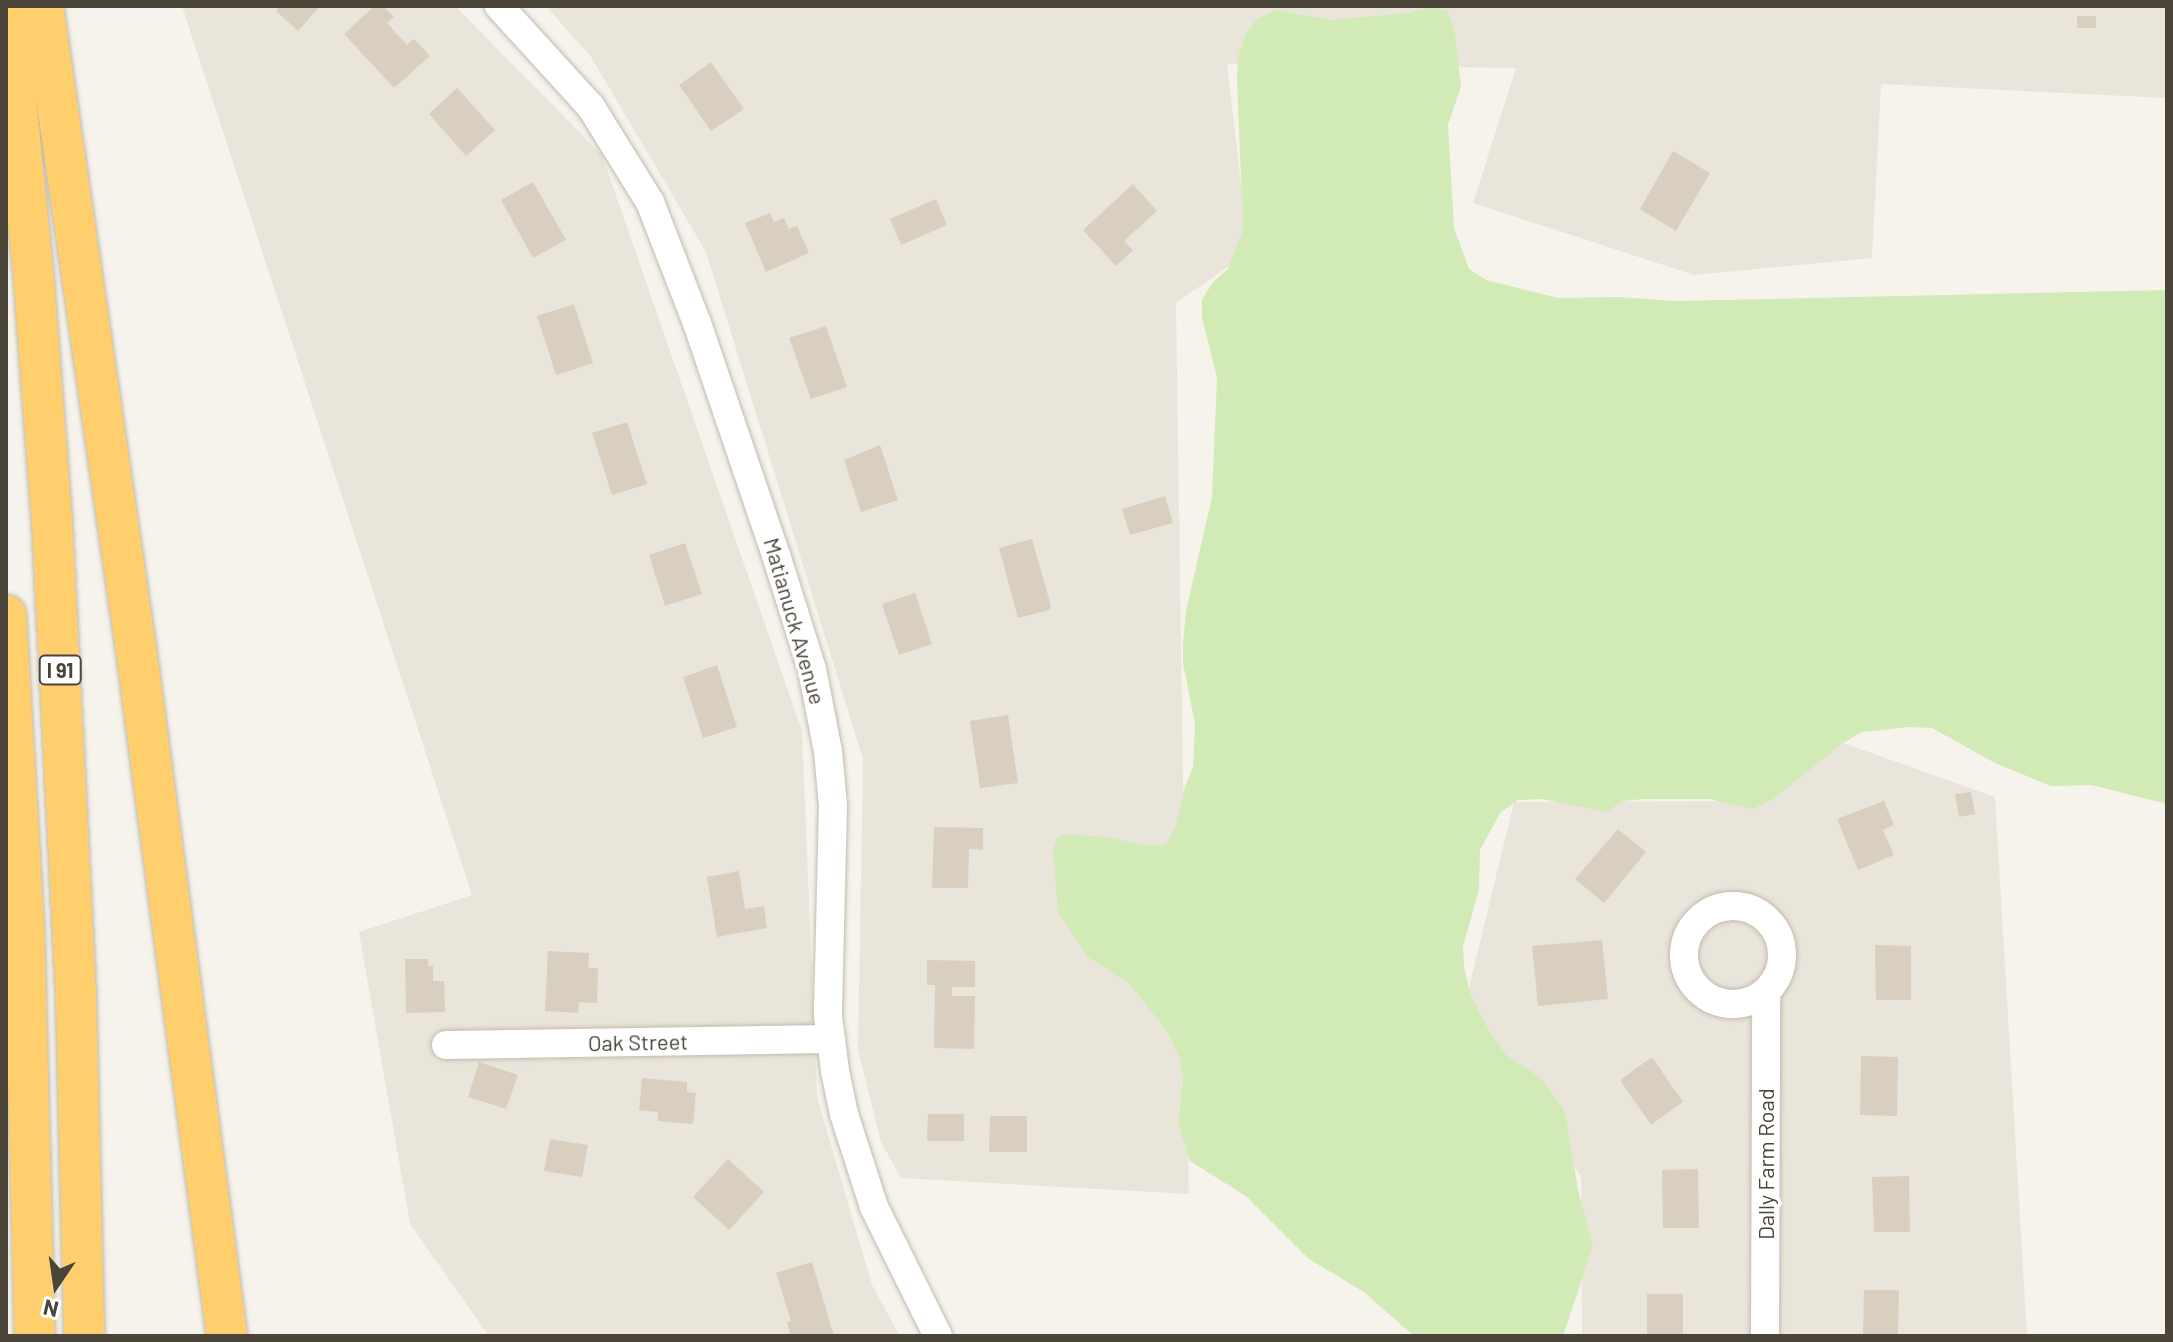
<!DOCTYPE html>
<html>
<head>
<meta charset="utf-8">
<style>
	body { margin:0 }
	#map { position:relative; width:2173px; height:1342px; overflow:hidden; background:#f6f3ec; font-family:Barlow,sans-serif }
	div>[style] { position:absolute }
	[style*='--x'] { left:calc(var(--x)*1px); top:calc(var(--y)*1px); width:calc(var(--w)*1px); rotate:calc(var(--a)*1deg) }
	.residential>* { inset:0; background:#eae5da }
	.green>* { inset:0; background:#d2eab5 }
	.building>* { inset:0; background:#d8cfc1 }
	.roads { filter:drop-shadow(0 0 2px #c2bbae) drop-shadow(0 0 2px #c2bbae) }
	.minor>* { height:28px; margin:-14px; padding:0 14px; transform-origin:14px; border-radius:14px; background:#fff }
	.minor>.ring { margin:-14px; padding:0; box-sizing:content-box; background:none; border:28px solid #fff; border-radius:50% }
	.highway>* { height:40px; margin:-20px; padding:0 20px; transform-origin:20px; border-radius:20px; background:#ffcf6e }
	span { translate:-50% -50%; white-space:nowrap; text-align:center; line-height:1.15; -webkit-text-stroke:7px #fff; paint-order:stroke }
	.shield-label span { padding:2px 6px; background:#fff; border:2px solid; border-radius:6px; -webkit-text-stroke-width:0 }
	.shield-label { font-size:20px; color:#4b4439; font-weight:700 }
	.street-label { font-size:22px; color:#4b4439 }
	.frame { position:absolute; inset:0; border:8px solid #4b4439; pointer-events:none }
	.north { position:absolute; left:16px; top:1246px; width:80px; height:80px; -webkit-text-stroke:6px #fff; paint-order:stroke; rotate:193deg; font-size:22px; font-weight:700; line-height:32px; text-align:center; color:#4b4439 }
	.north::after { content:''; display:block; margin:auto; width:28px; height:36px; background:#4b4439; clip-path:polygon(50% 0,100% 100%,50% 72%,0 100%) }
</style>
</head>
<body>
<div id="map">
	<div class="residential">
		<i style="clip-path:polygon(182px 6px,455px 6px,602px 155px,802px 731px,817px 1097px,872px 1285px,900px 1336px,489px 1336px,410px 1224px,359px 932px,472px 895px)"></i>
		<i style="clip-path:polygon(546px 6px,2167px 6px,2167px 98px,1881px 84px,1872px 258px,1694px 275px,1473px 203px,1516px 68px,1227px 64px,1249px 252px,1176px 303px,1189px 1194px,901px 1178px,881px 1142px,858px 1050px,863px 759px,706px 252px,591px 57px)"></i>
		<i style="clip-path:polygon(1838px 741px,1995px 797px,2027px 1336px,1582px 1336px,1581px 1176px,1463px 1013px,1514px 802px,1719px 801px)"></i>
	</div>
	<div class="green">
		<i style="clip-path:polygon(1429px 7px,1447px 10px,1454px 28px,1461px 87px,1448px 124px,1454px 228px,1469px 269px,1486px 280px,1558px 298px,1618px 297px,1675px 301px,2167px 290px,2167px 804px,2092px 785px,2051px 786px,1995px 763px,1932px 728px,1909px 727px,1862px 732px,1843px 743px,1773px 799px,1752px 809px,1709px 799px,1644px 799px,1623px 801px,1606px 812px,1542px 799px,1518px 800px,1500px 813px,1480px 850px,1479px 890px,1463px 946px,1464px 967px,1471px 996px,1490px 1032px,1506px 1055px,1541px 1078px,1565px 1112px,1578px 1190px,1593px 1246px,1563px 1336px,1414px 1336px,1364px 1292px,1309px 1259px,1247px 1197px,1190px 1161px,1178px 1123px,1183px 1081px,1180px 1060px,1169px 1034px,1129px 983px,1088px 957px,1058px 912px,1053px 849px,1056px 840px,1064px 834px,1108px 837px,1146px 846px,1166px 844px,1176px 827px,1184px 789px,1193px 767px,1195px 724px,1183px 663px,1183px 643px,1186px 611px,1212px 497px,1217px 378px,1202px 318px,1202px 299px,1214px 281px,1228px 269px,1243px 230px,1237px 78px,1238px 57px,1245px 35px,1257px 19px,1276px 10px,1332px 20px,1408px 13px)"></i>
	</div>
	<div class="building">
		<i style="clip-path:polygon(280px 6px,320px 6px,298px 31px,276px 11px)"></i>
		<i style="clip-path:polygon(374px 6px,383px 6px,394px 17px,387px 23px,407px 45px,414px 39px,430px 56px,394px 88px,344px 34px)"></i>
		<i style="clip-path:polygon(2077px 16px,2096px 16px,2096px 28px,2077px 28px)"></i>
		<i style="clip-path:polygon(711px 62px,744px 109px,711px 131px,679px 85px)"></i>
		<i style="clip-path:polygon(457px 88px,495px 130px,466px 156px,429px 114px)"></i>
		<i style="clip-path:polygon(1673px 151px,1710px 173px,1676px 231px,1640px 209px)"></i>
		<i style="clip-path:polygon(533px 182px,566px 240px,533px 258px,501px 200px)"></i>
		<i style="clip-path:polygon(1133px 184px,1157px 211px,1124px 241px,1133px 250px,1116px 266px,1083px 230px)"></i>
		<i style="clip-path:polygon(936px 199px,947px 225px,901px 245px,890px 219px)"></i>
		<i style="clip-path:polygon(770px 213px,774px 222px,784px 218px,789px 229px,797px 226px,809px 253px,766px 272px,745px 223px)"></i>
		<i style="clip-path:polygon(574px 304px,593px 363px,556px 375px,537px 316px)"></i>
		<i style="clip-path:polygon(826px 326px,847px 387px,811px 399px,789px 338px)"></i>
		<i style="clip-path:polygon(627px 422px,647px 484px,612px 495px,592px 433px)"></i>
		<i style="clip-path:polygon(880px 445px,898px 500px,861px 512px,844px 460px)"></i>
		<i style="clip-path:polygon(1165px 496px,1173px 523px,1130px 535px,1122px 509px)"></i>
		<i style="clip-path:polygon(1032px 539px,1051px 606px,1049px 610px,1018px 618px,999px 548px)"></i>
		<i style="clip-path:polygon(685px 543px,702px 594px,665px 606px,649px 555px)"></i>
		<i style="clip-path:polygon(915px 593px,932px 644px,899px 655px,882px 604px)"></i>
		<i style="clip-path:polygon(717px 665px,737px 727px,703px 738px,683px 677px)"></i>
		<i style="clip-path:polygon(1008px 715px,1018px 783px,980px 788px,970px 721px)"></i>
		<i style="clip-path:polygon(1971px 792px,1975px 814px,1959px 817px,1955px 794px)"></i>
		<i style="clip-path:polygon(1884px 801px,1894px 825px,1883px 830px,1894px 855px,1858px 870px,1837px 819px)"></i>
		<i style="clip-path:polygon(934px 827px,983px 828px,983px 850px,969px 849px,968px 888px,932px 888px)"></i>
		<i style="clip-path:polygon(1618px 829px,1646px 852px,1604px 903px,1575px 879px)"></i>
		<i style="clip-path:polygon(739px 871px,745px 909px,764px 906px,767px 928px,717px 937px,707px 877px)"></i>
		<i style="clip-path:polygon(1602px 940px,1608px 999px,1538px 1006px,1532px 946px)"></i>
		<i style="clip-path:polygon(1875px 945px,1911px 946px,1911px 1000px,1876px 1000px)"></i>
		<i style="clip-path:polygon(548px 951px,589px 953px,588px 968px,598px 968px,597px 1003px,579px 1002px,578px 1013px,545px 1011px)"></i>
		<i style="clip-path:polygon(405px 959px,428px 959px,428px 966px,433px 966px,433px 981px,444px 981px,445px 1012px,406px 1013px)"></i>
		<i style="clip-path:polygon(927px 960px,975px 961px,975px 987px,952px 987px,952px 996px,975px 996px,974px 1049px,934px 1048px,935px 985px,927px 985px)"></i>
		<i style="clip-path:polygon(1861px 1056px,1898px 1057px,1897px 1116px,1860px 1115px)"></i>
		<i style="clip-path:polygon(1652px 1057px,1683px 1102px,1651px 1125px,1620px 1080px)"></i>
		<i style="clip-path:polygon(479px 1062px,518px 1075px,506px 1109px,468px 1097px)"></i>
		<i style="clip-path:polygon(642px 1078px,687px 1082px,687px 1092px,696px 1093px,693px 1124px,658px 1121px,658px 1112px,639px 1110px)"></i>
		<i style="clip-path:polygon(928px 1114px,964px 1114px,964px 1141px,927px 1141px)"></i>
		<i style="clip-path:polygon(990px 1116px,1027px 1116px,1027px 1152px,989px 1152px)"></i>
		<i style="clip-path:polygon(550px 1139px,588px 1145px,582px 1177px,544px 1171px)"></i>
		<i style="clip-path:polygon(728px 1159px,764px 1192px,729px 1230px,693px 1197px)"></i>
		<i style="clip-path:polygon(1698px 1169px,1699px 1228px,1663px 1228px,1662px 1170px)"></i>
		<i style="clip-path:polygon(1909px 1176px,1910px 1232px,1874px 1232px,1872px 1177px)"></i>
		<i style="clip-path:polygon(812px 1262px,834px 1336px,791px 1336px,787px 1322px,791px 1321px,776px 1273px)"></i>
		<i style="clip-path:polygon(1864px 1290px,1899px 1290px,1898px 1336px,1863px 1336px)"></i>
		<i style="clip-path:polygon(1647px 1294px,1683px 1294px,1683px 1336px,1647px 1336px)"></i>
	</div>
	<div class="roads">
		<div class="minor">
			<i style="--x:499;--y:6;--w:137;--a:47.7"></i>
			<i style="--x:591;--y:107;--w:112;--a:58.2"></i>
			<i style="--x:650;--y:202;--w:130;--a:68.8"></i>
			<i style="--x:697;--y:323;--w:245;--a:71.2"></i>
			<i style="--x:776;--y:555;--w:120;--a:72.5"></i>
			<i style="--x:812;--y:669;--w:84;--a:79"></i>
			<i style="--x:828;--y:751;--w:55;--a:84.8"></i>
			<i style="--x:833;--y:806;--w:210;--a:91.4"></i>
			<i style="--x:828;--y:1016;--w:55;--a:82.7"></i>
			<i style="--x:835;--y:1071;--w:44;--a:78.2"></i>
			<i style="--x:844;--y:1114;--w:98;--a:72.1"></i>
			<i style="--x:874;--y:1207;--w:144;--a:63.6"></i>
			<i class="ring" style="left:1684px;top:906px;width:70px;height:70px"></i>
			<i style="--x:446;--y:1045;--w:384;--a:-0.9"></i>
			<i style="--x:1765;--y:1336;--w:343;--a:-89.8"></i>
		</div>
		<div class="highway">
			<i style="--x:7;--y:6;--w:278;--a:84.4"></i>
			<i style="--x:34;--y:283;--w:239;--a:85.7"></i>
			<i style="--x:52;--y:521;--w:478;--a:87.1"></i>
			<i style="--x:76;--y:998;--w:338;--a:88.6"></i>
			<i style="--x:43;--y:6;--w:657;--a:81.77"></i>
			<i style="--x:137;--y:656;--w:686;--a:82.46"></i>
			<i style="--x:6;--y:615;--w:311;--a:86.7"></i>
			<i style="--x:24;--y:925;--w:411;--a:88.5"></i>
		</div>
	</div>
	<div class="shield-label">
		<span style="left:60px;top:670px">I 91</span>
	</div>
	<div class="street-label">
		<span style="left:795px;top:621px;rotate:74deg">Matianuck Avenue</span>
		<span style="left:638px;top:1042px;rotate:-1deg">Oak Street</span>
		<span style="left:1766px;top:1164px;rotate:-90deg">Dally Farm Road</span>
	</div>
	<div class="frame"></div>
	<div class="north">N</div>
</div>
</body>
</html>
